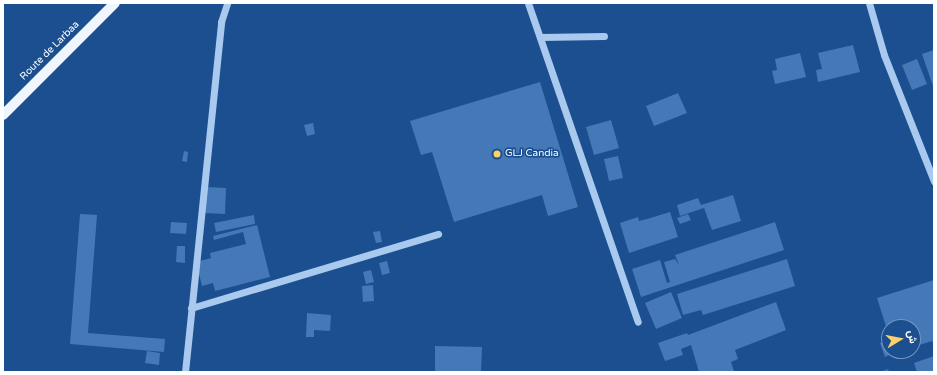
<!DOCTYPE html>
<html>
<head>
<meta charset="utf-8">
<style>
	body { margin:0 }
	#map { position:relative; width:937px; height:375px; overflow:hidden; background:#1b4f8f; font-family:"Varela Round",Vazirmatn,sans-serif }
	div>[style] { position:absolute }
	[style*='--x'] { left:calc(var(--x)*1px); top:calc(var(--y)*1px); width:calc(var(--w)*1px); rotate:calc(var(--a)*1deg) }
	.building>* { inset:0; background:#4478b7 }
	.minor>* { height:7px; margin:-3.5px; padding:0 3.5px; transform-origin:3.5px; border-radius:3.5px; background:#a9c9ee }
	.major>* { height:10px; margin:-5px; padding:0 5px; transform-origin:5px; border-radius:5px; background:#f0f6ff }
	.dots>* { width:11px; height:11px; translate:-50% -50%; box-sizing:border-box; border:2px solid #1b4f8f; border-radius:50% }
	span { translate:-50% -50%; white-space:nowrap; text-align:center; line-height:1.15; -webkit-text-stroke:3.5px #1b4f8f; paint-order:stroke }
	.street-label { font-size:10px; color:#fff }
	.poi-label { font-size:10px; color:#fff }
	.left { translate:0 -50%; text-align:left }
	.frame { position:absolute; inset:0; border:4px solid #fff; pointer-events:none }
	.north { position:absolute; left:881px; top:319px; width:40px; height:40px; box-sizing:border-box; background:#1b4f8f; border:1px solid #7695bc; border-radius:50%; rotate:80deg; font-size:11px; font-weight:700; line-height:16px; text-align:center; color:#fff }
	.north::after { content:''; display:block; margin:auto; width:14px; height:18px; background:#ffd166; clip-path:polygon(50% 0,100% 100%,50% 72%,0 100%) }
</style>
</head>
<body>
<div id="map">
	<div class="building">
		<i style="clip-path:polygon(853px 45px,860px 72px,818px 82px,816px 70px,822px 69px,818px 53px)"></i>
		<i style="clip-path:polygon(934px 50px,934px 89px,922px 54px)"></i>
		<i style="clip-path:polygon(800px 53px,806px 77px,775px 84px,772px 71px,777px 70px,775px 59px)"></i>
		<i style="clip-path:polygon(917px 59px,927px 84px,912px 90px,902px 65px)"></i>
		<i style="clip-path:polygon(540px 82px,578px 207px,548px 216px,542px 195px,454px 222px,432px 152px,421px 155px,410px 121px)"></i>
		<i style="clip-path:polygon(678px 93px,687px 113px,654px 126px,646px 106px)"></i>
		<i style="clip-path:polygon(611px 120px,619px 148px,594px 155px,586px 127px)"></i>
		<i style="clip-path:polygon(313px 123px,315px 134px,307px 136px,304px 125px)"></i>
		<i style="clip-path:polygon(184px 151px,188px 152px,187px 162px,182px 161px)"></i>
		<i style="clip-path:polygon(618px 156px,623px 178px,609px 181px,604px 159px)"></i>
		<i style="clip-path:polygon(206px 187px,226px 188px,225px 214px,205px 213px)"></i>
		<i style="clip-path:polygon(733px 195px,741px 221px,712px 230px,704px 208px,680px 216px,677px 205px,698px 198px,701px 205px)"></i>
		<i style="clip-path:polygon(670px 212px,678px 237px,629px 253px,620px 223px,638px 217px,639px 221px,647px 219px)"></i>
		<i style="clip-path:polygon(80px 214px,97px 215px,88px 333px,165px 339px,164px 352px,70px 344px)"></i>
		<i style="clip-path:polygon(688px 214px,691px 220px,680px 224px,677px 218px)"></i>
		<i style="clip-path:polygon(254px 215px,255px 224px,216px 232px,214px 223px)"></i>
		<i style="clip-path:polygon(171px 222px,187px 223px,186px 234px,170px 233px)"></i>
		<i style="clip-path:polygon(775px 222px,784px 250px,641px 297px,632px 269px,660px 260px,667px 283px,670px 282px,664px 262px,675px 259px,679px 265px,675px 255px)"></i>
		<i style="clip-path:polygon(257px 225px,270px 277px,215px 291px,213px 283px,202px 286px,196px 262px,211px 258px,210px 253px,246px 244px,243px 232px,214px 240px,213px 236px)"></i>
		<i style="clip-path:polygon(380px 231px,382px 242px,376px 243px,373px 232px)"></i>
		<i style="clip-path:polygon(177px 246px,185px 246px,185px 263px,176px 262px)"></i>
		<i style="clip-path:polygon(787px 259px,795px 286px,703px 315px,701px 310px,683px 315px,677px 294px)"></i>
		<i style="clip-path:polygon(387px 261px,390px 273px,382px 275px,379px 263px)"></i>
		<i style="clip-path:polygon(371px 270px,374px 282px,366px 284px,363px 272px)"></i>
		<i style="clip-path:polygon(934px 280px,934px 345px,932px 341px,913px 347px,913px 327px,889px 327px,889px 336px,877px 298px)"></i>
		<i style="clip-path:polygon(373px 285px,374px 301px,363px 302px,362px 286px)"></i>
		<i style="clip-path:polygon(671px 292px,682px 318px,656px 329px,645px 303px)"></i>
		<i style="clip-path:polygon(776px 302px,786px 330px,735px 350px,738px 359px,731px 362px,734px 371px,699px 372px,691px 345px,681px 349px,683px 355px,665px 361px,658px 343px,687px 333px,688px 335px)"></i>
		<i style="clip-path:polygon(307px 313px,331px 315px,330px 331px,314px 330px,314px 337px,306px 337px)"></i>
		<i style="clip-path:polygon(889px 340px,889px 351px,897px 351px,885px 357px,880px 343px)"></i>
		<i style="clip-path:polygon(435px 346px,482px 347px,481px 372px,435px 372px)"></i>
		<i style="clip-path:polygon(147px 351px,160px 353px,159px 365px,145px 363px)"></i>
		<i style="clip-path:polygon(934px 356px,934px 372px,917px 372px,914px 363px)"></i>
		<i style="clip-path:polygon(888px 369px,889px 372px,880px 372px)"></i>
	</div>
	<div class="minor">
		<i style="--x:528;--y:3;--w:337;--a:71"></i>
		<i style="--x:869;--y:3;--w:54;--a:73.9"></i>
		<i style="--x:884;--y:55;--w:136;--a:68.4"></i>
		<i style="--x:540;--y:37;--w:64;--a:-0.9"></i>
		<i style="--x:191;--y:308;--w:258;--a:-16.7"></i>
		<i style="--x:185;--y:372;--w:352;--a:-84.1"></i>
		<i style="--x:221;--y:22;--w:20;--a:-72"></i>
	</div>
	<div class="major">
		<i style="--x:3;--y:115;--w:158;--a:-45"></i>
	</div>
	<div class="dots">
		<i style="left:497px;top:154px;background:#ffd166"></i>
	</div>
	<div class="street-label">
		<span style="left:50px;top:51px;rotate:-45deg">Route de Larbaa</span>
	</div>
	<div class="poi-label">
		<span class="left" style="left:505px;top:154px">GLJ Candia</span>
	</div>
	<div class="frame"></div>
	<div class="north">ش</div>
</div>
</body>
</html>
